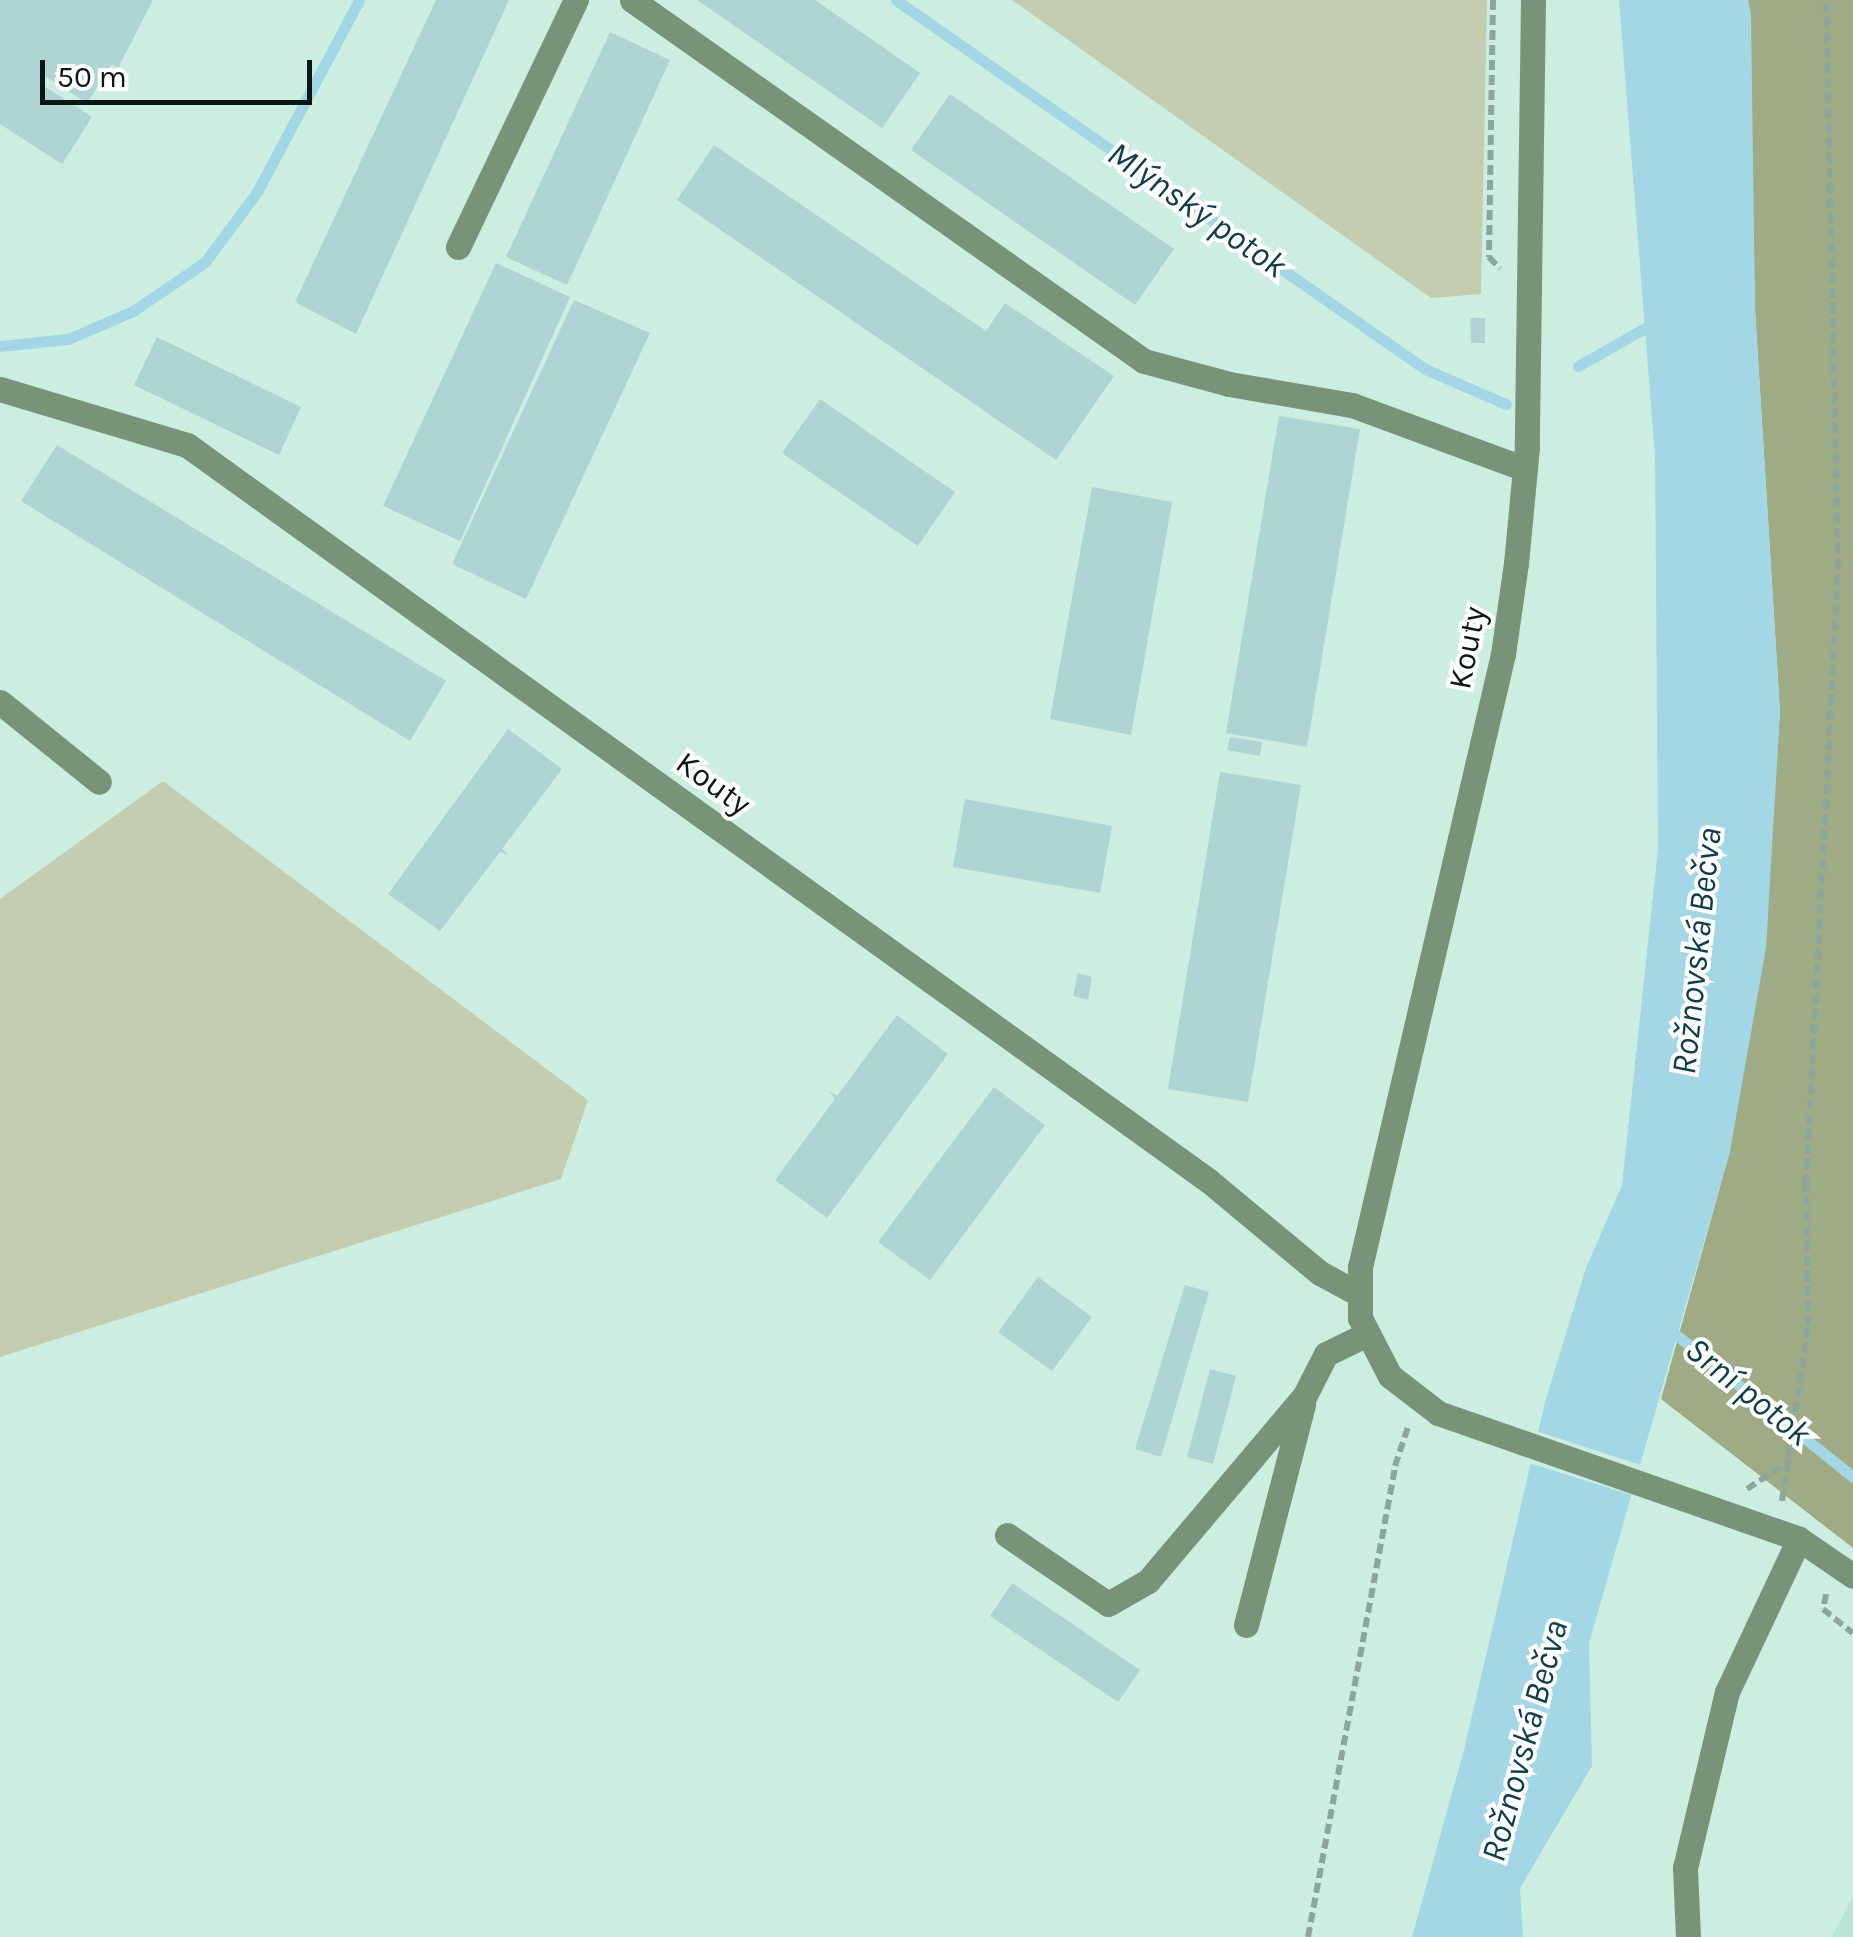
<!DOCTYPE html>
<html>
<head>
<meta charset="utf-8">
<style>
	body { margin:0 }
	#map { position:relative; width:1853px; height:1937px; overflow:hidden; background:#cceee1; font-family:Karla,sans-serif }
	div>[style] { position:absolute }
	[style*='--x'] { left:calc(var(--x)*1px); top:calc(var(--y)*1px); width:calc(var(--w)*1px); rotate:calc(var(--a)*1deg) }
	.built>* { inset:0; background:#bae5d4 }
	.green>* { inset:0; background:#c4cdaf }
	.forest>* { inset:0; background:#9fab84 }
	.water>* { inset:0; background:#a4d7e6 }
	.pier>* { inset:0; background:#cceee1 }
	.stream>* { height:11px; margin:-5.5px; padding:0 5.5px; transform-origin:5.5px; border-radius:5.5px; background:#a4d7e6 }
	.building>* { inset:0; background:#aed5d3 }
	.path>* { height:6px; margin-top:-3px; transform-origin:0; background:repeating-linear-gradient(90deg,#8ca69c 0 10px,transparent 0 15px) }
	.minor>* { height:25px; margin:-12.5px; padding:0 12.5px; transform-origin:12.5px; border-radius:12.5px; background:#779478 }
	span { translate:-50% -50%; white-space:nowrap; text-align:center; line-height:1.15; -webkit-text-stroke:8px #fff; paint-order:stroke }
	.street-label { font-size:32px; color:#0b1713 }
	.water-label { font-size:35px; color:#0f3d48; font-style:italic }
	.scale { position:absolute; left:40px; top:60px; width:272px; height:45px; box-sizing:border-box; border:5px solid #0b1713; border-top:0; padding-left:12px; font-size:30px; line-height:35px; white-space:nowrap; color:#0b1713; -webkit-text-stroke:8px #fff; paint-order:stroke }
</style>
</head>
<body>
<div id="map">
	<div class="built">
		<i style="clip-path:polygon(1853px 1896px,1853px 1937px,1832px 1937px)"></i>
	</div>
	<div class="green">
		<i style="clip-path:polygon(1012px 0,1487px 0,1481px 294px,1431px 298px)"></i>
		<i style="clip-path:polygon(163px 781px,588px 1100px,561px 1179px,0 1357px,0 899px)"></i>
	</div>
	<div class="forest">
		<i style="clip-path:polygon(1748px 0,1853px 0,1853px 1548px,1661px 1399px,1730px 1151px,1780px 713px,1755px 309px)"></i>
	</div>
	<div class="water">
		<i style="clip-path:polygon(1619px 0,1748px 0,1751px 14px,1755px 309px,1780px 713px,1766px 948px,1730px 1151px,1589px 1643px,1592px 1766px,1520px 1888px,1523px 1937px,1412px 1937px,1464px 1750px,1545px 1402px,1586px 1268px,1622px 1185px,1658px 849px,1655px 456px)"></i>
	</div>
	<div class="pier">
		<i style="clip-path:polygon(1533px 1430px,1647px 1467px,1638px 1497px,1526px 1462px)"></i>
	</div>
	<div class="stream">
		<i style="--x:896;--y:0;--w:645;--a:34.9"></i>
		<i style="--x:1425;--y:369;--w:88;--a:23.4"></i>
		<i style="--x:0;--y:346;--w:68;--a:-5.9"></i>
		<i style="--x:68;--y:339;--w:71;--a:-23.3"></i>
		<i style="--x:133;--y:311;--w:87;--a:-34.2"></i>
		<i style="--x:205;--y:262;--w:87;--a:-53.4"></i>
		<i style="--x:257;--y:192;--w:217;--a:-62"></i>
		<i style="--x:1578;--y:366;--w:95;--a:-29.5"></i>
		<i style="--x:1669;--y:1329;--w:236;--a:38.8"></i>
	</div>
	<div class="building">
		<i style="clip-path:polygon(0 0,153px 0,118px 68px,112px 64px,87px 103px,45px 76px,41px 84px,92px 117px,62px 164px,0 124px)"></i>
		<i style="clip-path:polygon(436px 0,509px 0,356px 334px,295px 302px)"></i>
		<i style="clip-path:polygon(697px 0,815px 0,920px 73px,882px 128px)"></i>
		<i style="clip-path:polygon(610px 32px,670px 60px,567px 285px,506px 257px)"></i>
		<i style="clip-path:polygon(950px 94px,1174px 249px,1135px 305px,911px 150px)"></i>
		<i style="clip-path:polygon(714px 145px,986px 331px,1005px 303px,1114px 376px,1056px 460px,677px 200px)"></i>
		<i style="clip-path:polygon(496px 263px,570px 297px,460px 541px,383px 506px)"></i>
		<i style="clip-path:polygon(574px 300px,650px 333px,526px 599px,452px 564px)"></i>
		<i style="clip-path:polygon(1470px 318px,1485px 318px,1485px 343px,1471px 343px)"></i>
		<i style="clip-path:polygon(157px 337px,301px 407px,279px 455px,134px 385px)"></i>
		<i style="clip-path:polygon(820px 399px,955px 492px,918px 546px,782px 453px)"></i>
		<i style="clip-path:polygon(1279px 416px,1360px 429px,1307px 747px,1226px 733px)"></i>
		<i style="clip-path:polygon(57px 445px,446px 681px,410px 741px,21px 501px)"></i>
		<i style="clip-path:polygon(1092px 487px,1172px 502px,1131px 735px,1050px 719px)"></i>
		<i style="clip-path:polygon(508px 729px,562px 769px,502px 849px,509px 855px,500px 852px,440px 931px,388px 894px)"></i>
		<i style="clip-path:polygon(1230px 737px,1262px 742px,1260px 756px,1227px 750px)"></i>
		<i style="clip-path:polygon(1220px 772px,1301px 785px,1248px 1102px,1168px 1089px)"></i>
		<i style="clip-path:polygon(965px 799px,1112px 826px,1100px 893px,953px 867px)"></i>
		<i style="clip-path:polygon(1078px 973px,1092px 977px,1088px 1000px,1073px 996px)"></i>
		<i style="clip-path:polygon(897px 1015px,948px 1054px,827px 1218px,775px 1180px,835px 1099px,829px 1091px,837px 1096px)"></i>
		<i style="clip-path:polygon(994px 1087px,1045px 1125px,930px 1280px,878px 1242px)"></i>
		<i style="clip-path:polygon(1038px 1277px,1092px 1317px,1052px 1371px,998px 1332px)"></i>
		<i style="clip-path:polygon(1185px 1285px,1209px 1292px,1161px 1457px,1135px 1449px)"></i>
		<i style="clip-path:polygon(1210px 1369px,1236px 1376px,1213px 1464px,1187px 1457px)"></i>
		<i style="clip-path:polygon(1012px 1583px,1140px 1670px,1118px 1702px,990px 1616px)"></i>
	</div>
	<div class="path">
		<i style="--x:1493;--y:0;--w:257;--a:90.9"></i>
		<i style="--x:1489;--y:257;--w:16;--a:47"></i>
		<i style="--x:1747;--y:1489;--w:53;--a:-33.4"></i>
		<i style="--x:1782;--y:1501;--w:177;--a:-81.5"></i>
		<i style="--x:1808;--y:1326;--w:142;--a:-90.8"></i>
		<i style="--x:1806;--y:1184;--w:617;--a:-87.03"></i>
		<i style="--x:1838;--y:568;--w:568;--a:-91.21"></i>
		<i style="--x:1826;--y:1594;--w:15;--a:101"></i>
		<i style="--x:1823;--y:1609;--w:38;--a:39"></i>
		<i style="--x:1308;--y:1937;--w:479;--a:-79.5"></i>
		<i style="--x:1395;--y:1466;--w:44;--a:-71.6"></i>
	</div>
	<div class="minor">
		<i style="--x:632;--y:0;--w:626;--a:35.19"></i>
		<i style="--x:1144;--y:361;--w:88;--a:15.1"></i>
		<i style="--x:1229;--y:384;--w:125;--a:9.7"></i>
		<i style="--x:1352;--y:405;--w:184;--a:20.3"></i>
		<i style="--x:1533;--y:0;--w:447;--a:90.8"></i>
		<i style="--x:1527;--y:447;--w:117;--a:95.4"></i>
		<i style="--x:1516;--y:563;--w:92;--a:98.1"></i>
		<i style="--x:1503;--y:654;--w:629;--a:103.13"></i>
		<i style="--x:1360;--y:1267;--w:51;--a:90"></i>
		<i style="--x:1360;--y:1318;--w:65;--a:62.7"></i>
		<i style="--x:1390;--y:1376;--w:61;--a:37.6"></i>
		<i style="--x:1438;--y:1413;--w:382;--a:19.2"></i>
		<i style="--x:1799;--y:1539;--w:65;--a:34.4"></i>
		<i style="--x:458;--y:247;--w:274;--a:-64.5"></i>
		<i style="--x:0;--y:389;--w:195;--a:16.7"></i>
		<i style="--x:187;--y:445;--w:1259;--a:35.76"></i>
		<i style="--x:1209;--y:1181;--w:144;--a:39.7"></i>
		<i style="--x:1320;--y:1273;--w:42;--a:28.4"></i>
		<i style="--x:0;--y:702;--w:127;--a:38.9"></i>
		<i style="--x:1007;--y:1535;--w:122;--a:34.3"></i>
		<i style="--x:1108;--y:1604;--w:46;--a:-29.9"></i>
		<i style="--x:1148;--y:1581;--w:243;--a:-49.8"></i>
		<i style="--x:1305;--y:1395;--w:46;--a:-62.9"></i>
		<i style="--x:1326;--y:1354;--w:43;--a:-26"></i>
		<i style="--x:1246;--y:1625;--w:228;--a:-75.5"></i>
		<i style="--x:1688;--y:1937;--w:69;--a:-92.5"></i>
		<i style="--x:1685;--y:1868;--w:181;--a:-76.6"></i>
		<i style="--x:1727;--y:1692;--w:169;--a:-64.8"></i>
	</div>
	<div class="street-label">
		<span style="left:1468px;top:648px;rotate:-79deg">Kouty</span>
		<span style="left:713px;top:784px;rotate:36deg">Kouty</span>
	</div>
	<div class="water-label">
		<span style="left:1197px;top:210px;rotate:35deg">Mlýnský potok</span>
		<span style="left:1697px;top:951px;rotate:-84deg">Rožnovská Bečva</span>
		<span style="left:1748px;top:1392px;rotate:39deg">Srní potok</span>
		<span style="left:1525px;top:1741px;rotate:-75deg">Rožnovská Bečva</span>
	</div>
	<div class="scale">50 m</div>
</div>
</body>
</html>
